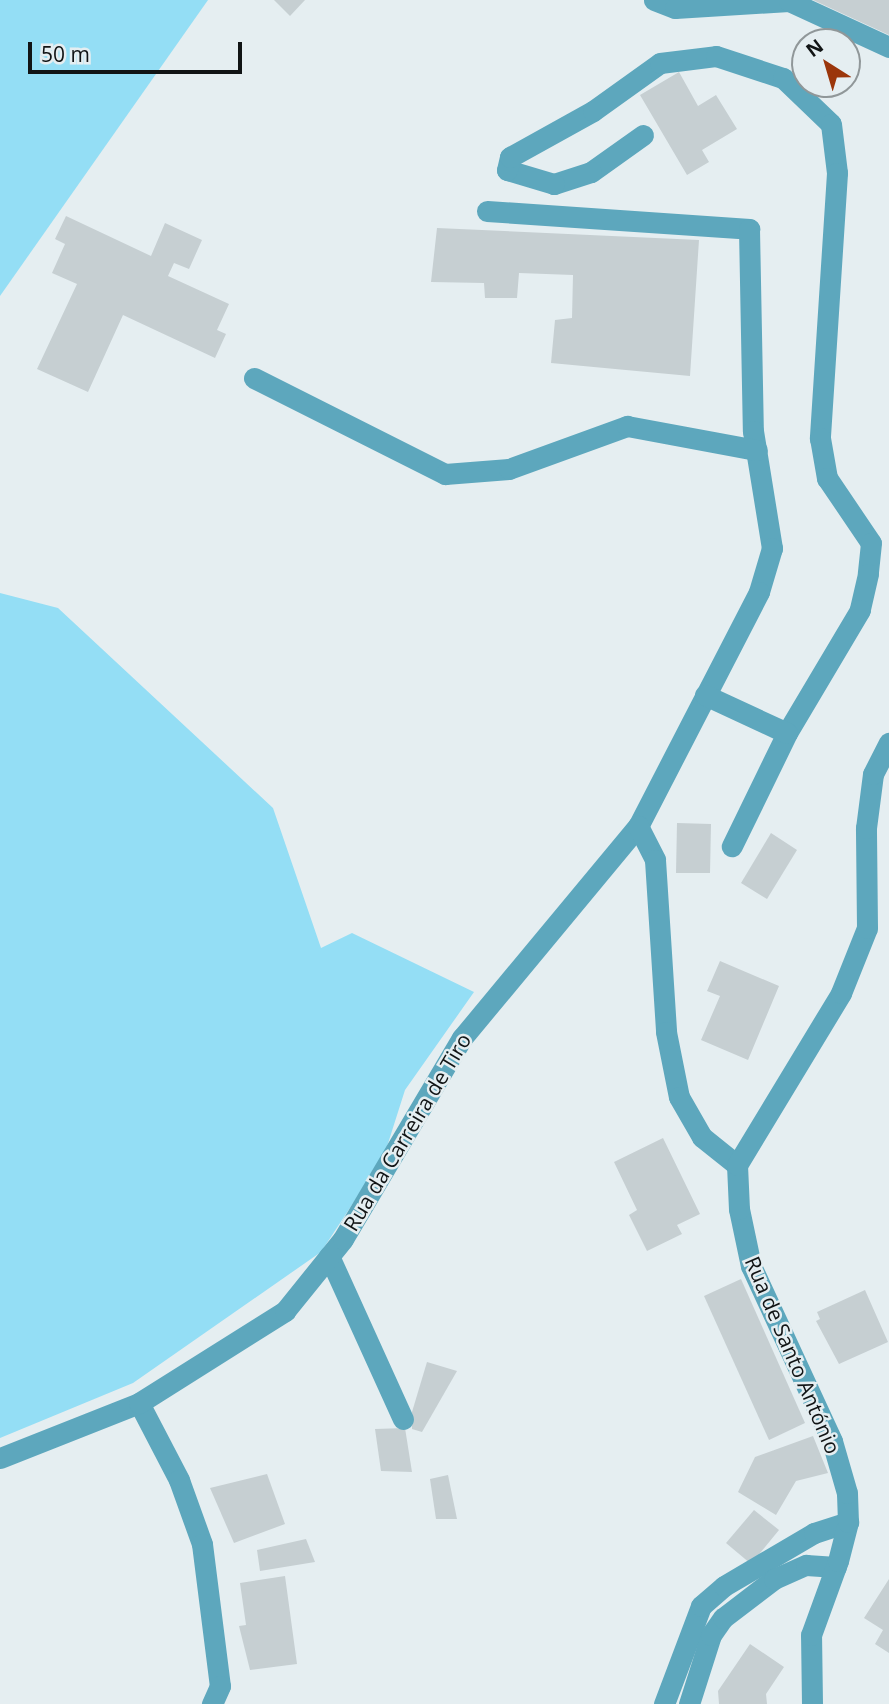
<!DOCTYPE html>
<html>
<head>
<meta charset="utf-8">
<style>
	body { margin:0 }
	#map { position:relative; width:889px; height:1704px; overflow:hidden; background:#e5eef1; font-family:"Open Sans",sans-serif }
	div>[style] { position:absolute }
	[style*='--x'] { left:calc(var(--x)*1px); top:calc(var(--y)*1px); width:calc(var(--w)*1px); rotate:calc(var(--a)*1deg) }
	.green>* { inset:0; background:#94def5 }
	.building>* { inset:0; background:#c6cfd2 }
	.minor>* { height:21px; margin:-10.5px; padding:0 10.5px; transform-origin:10.5px; border-radius:10.5px; background:#5da7bd }
	span { translate:-50% -50%; white-space:nowrap; text-align:center; line-height:1.15; -webkit-text-stroke:5px #e5eef1; paint-order:stroke }
	.street-label { font-size:21px; color:#111415 }
	.north { position:absolute; left:791px; top:28px; width:70px; height:70px; box-sizing:border-box; background:#e5eef1; border:2px solid #909799; border-radius:50%; rotate:323deg; font-size:19px; font-weight:700; line-height:28px; text-align:center; color:#111415 }
	.north::after { content:''; display:block; margin:auto; width:24px; height:32px; background:#9b360b; clip-path:polygon(50% 0,100% 100%,50% 72%,0 100%) }
	.scale { position:absolute; left:28px; top:42px; width:214px; height:32px; box-sizing:border-box; border:4px solid #111415; border-top:0; padding-left:9px; font-size:21px; line-height:24px; white-space:nowrap; color:#111415; -webkit-text-stroke:5px #e5eef1; paint-order:stroke }
</style>
</head>
<body>
<div id="map">
	<div class="green">
		<i style="clip-path:polygon(0 0,208px 0,0 296px)"></i>
		<i style="clip-path:polygon(0 593px,58px 608px,273px 808px,321px 948px,352px 933px,474px 992px,405px 1090px,384px 1156px,321px 1252px,133px 1383px,0 1438px)"></i>
	</div>
	<div class="building">
		<i style="clip-path:polygon(274px 0,305px 0,290px 16px)"></i>
		<i style="clip-path:polygon(813px 0,889px 0,889px 35px)"></i>
		<i style="clip-path:polygon(679px 72px,698px 106px,716px 95px,737px 129px,702px 150px,709px 162px,687px 175px,640px 95px)"></i>
		<i style="clip-path:polygon(66px 216px,151px 256px,165px 223px,202px 240px,189px 269px,174px 263px,168px 276px,229px 304px,217px 330px,226px 334px,215px 358px,123px 315px,88px 392px,37px 369px,77px 284px,52px 273px,65px 244px,55px 239px)"></i>
		<i style="clip-path:polygon(437px 228px,699px 240px,690px 376px,551px 363px,555px 320px,572px 318px,573px 275px,519px 273px,517px 298px,485px 298px,484px 283px,431px 282px)"></i>
		<i style="clip-path:polygon(677px 823px,711px 824px,710px 873px,676px 873px)"></i>
		<i style="clip-path:polygon(771px 833px,797px 850px,767px 899px,741px 883px)"></i>
		<i style="clip-path:polygon(720px 961px,779px 986px,748px 1060px,701px 1040px,720px 996px,707px 991px)"></i>
		<i style="clip-path:polygon(663px 1138px,700px 1214px,677px 1225px,682px 1234px,647px 1251px,629px 1215px,637px 1210px,614px 1162px)"></i>
		<i style="clip-path:polygon(741px 1279px,805px 1423px,769px 1440px,704px 1296px)"></i>
		<i style="clip-path:polygon(865px 1290px,888px 1342px,839px 1364px,816px 1321px,820px 1319px,817px 1312px)"></i>
		<i style="clip-path:polygon(427px 1362px,457px 1371px,422px 1432px,412px 1429px,412px 1412px)"></i>
		<i style="clip-path:polygon(405px 1428px,412px 1472px,381px 1471px,375px 1429px)"></i>
		<i style="clip-path:polygon(813px 1436px,828px 1473px,796px 1481px,776px 1515px,738px 1492px,755px 1457px)"></i>
		<i style="clip-path:polygon(267px 1474px,285px 1524px,234px 1543px,210px 1488px)"></i>
		<i style="clip-path:polygon(448px 1475px,457px 1519px,436px 1519px,430px 1479px)"></i>
		<i style="clip-path:polygon(754px 1510px,779px 1530px,751px 1564px,726px 1543px)"></i>
		<i style="clip-path:polygon(306px 1539px,315px 1562px,260px 1571px,257px 1550px)"></i>
		<i style="clip-path:polygon(285px 1576px,297px 1664px,250px 1670px,239px 1626px,246px 1625px,240px 1583px)"></i>
		<i style="clip-path:polygon(889px 1579px,889px 1653px,875px 1644px,883px 1630px,864px 1618px)"></i>
		<i style="clip-path:polygon(750px 1644px,784px 1667px,766px 1694px,767px 1704px,719px 1704px,718px 1691px)"></i>
	</div>
	<div class="minor">
		<i style="--x:654;--y:0;--w:22;--a:21"></i>
		<i style="--x:675;--y:8;--w:114;--a:-3.5"></i>
		<i style="--x:789;--y:1;--w:110;--a:24.7"></i>
		<i style="--x:643;--y:135;--w:64;--a:144.6"></i>
		<i style="--x:591;--y:172;--w:39;--a:162"></i>
		<i style="--x:554;--y:184;--w:49;--a:-163.4"></i>
		<i style="--x:507;--y:170;--w:13;--a:-77"></i>
		<i style="--x:510;--y:157;--w:95;--a:-29"></i>
		<i style="--x:593;--y:111;--w:82;--a:-35.6"></i>
		<i style="--x:660;--y:63;--w:56;--a:-7.1"></i>
		<i style="--x:716;--y:56;--w:71;--a:18.2"></i>
		<i style="--x:783;--y:78;--w:66;--a:43.8"></i>
		<i style="--x:831;--y:124;--w:49;--a:83"></i>
		<i style="--x:837;--y:173;--w:266;--a:93.7"></i>
		<i style="--x:820;--y:438;--w:41;--a:80.1"></i>
		<i style="--x:827;--y:478;--w:78;--a:55.9"></i>
		<i style="--x:871;--y:543;--w:31;--a:96"></i>
		<i style="--x:868;--y:574;--w:37;--a:103"></i>
		<i style="--x:860;--y:610;--w:143;--a:120.7"></i>
		<i style="--x:787;--y:733;--w:126;--a:116"></i>
		<i style="--x:487;--y:211;--w:263;--a:3.9"></i>
		<i style="--x:749;--y:229;--w:202;--a:88.9"></i>
		<i style="--x:753;--y:431;--w:119;--a:80.8"></i>
		<i style="--x:772;--y:548;--w:46;--a:106.5"></i>
		<i style="--x:759;--y:592;--w:263;--a:117.3"></i>
		<i style="--x:254;--y:378;--w:214;--a:26.7"></i>
		<i style="--x:445;--y:474;--w:64;--a:-4.5"></i>
		<i style="--x:509;--y:469;--w:126;--a:-20"></i>
		<i style="--x:627;--y:426;--w:132;--a:10.5"></i>
		<i style="--x:705;--y:695;--w:90;--a:24.9"></i>
		<i style="--x:329;--y:1256;--w:179;--a:65.6"></i>
		<i style="--x:139;--y:1403;--w:87;--a:62.5"></i>
		<i style="--x:179;--y:1480;--w:68;--a:70.2"></i>
		<i style="--x:202;--y:1544;--w:143;--a:82.8"></i>
		<i style="--x:220;--y:1686;--w:20;--a:114"></i>
		<i style="--x:0;--y:1458;--w:149;--a:-21.6"></i>
		<i style="--x:139;--y:1403;--w:173;--a:-32.2"></i>
		<i style="--x:285;--y:1311;--w:92;--a:-51.1"></i>
		<i style="--x:343;--y:1239;--w:234;--a:-59.4"></i>
		<i style="--x:462;--y:1038;--w:276;--a:-50.3"></i>
		<i style="--x:638;--y:826;--w:38;--a:63"></i>
		<i style="--x:655;--y:860;--w:172;--a:86.3"></i>
		<i style="--x:666;--y:1032;--w:66;--a:78.7"></i>
		<i style="--x:679;--y:1097;--w:46;--a:60.1"></i>
		<i style="--x:702;--y:1137;--w:45;--a:38.7"></i>
		<i style="--x:664;--y:1704;--w:105;--a:-69.3"></i>
		<i style="--x:701;--y:1606;--w:30;--a:-41"></i>
		<i style="--x:724;--y:1586;--w:104;--a:-30.5"></i>
		<i style="--x:814;--y:1533;--w:36;--a:-18"></i>
		<i style="--x:689;--y:1704;--w:72;--a:-72.3"></i>
		<i style="--x:711;--y:1635;--w:21;--a:-55"></i>
		<i style="--x:723;--y:1618;--w:64;--a:-37.4"></i>
		<i style="--x:774;--y:1579;--w:35;--a:-24"></i>
		<i style="--x:806;--y:1565;--w:30;--a:4"></i>
		<i style="--x:812;--y:1704;--w:69;--a:-90.8"></i>
		<i style="--x:811;--y:1635;--w:79;--a:-70"></i>
		<i style="--x:838;--y:1561;--w:40;--a:-75.6"></i>
		<i style="--x:848;--y:1522;--w:29;--a:-92"></i>
		<i style="--x:847;--y:1493;--w:54;--a:-106.1"></i>
		<i style="--x:832;--y:1441;--w:193;--a:-114.8"></i>
		<i style="--x:751;--y:1266;--w:58;--a:-101.9"></i>
		<i style="--x:739;--y:1209;--w:44;--a:-92.6"></i>
		<i style="--x:737;--y:1165;--w:201;--a:-58.8"></i>
		<i style="--x:841;--y:993;--w:70;--a:-68.2"></i>
		<i style="--x:867;--y:928;--w:100;--a:-90.6"></i>
		<i style="--x:866;--y:828;--w:54;--a:-82.6"></i>
		<i style="--x:873;--y:774;--w:35;--a:-63"></i>
	</div>
	<div class="street-label">
		<span style="left:407px;top:1132px;rotate:-59deg">Rua da Carreira de Tiro</span>
		<span style="left:793px;top:1355px;rotate:67deg">Rua de Santo António</span>
	</div>
	<div class="north">N</div>
	<div class="scale">50 m</div>
</div>
</body>
</html>
